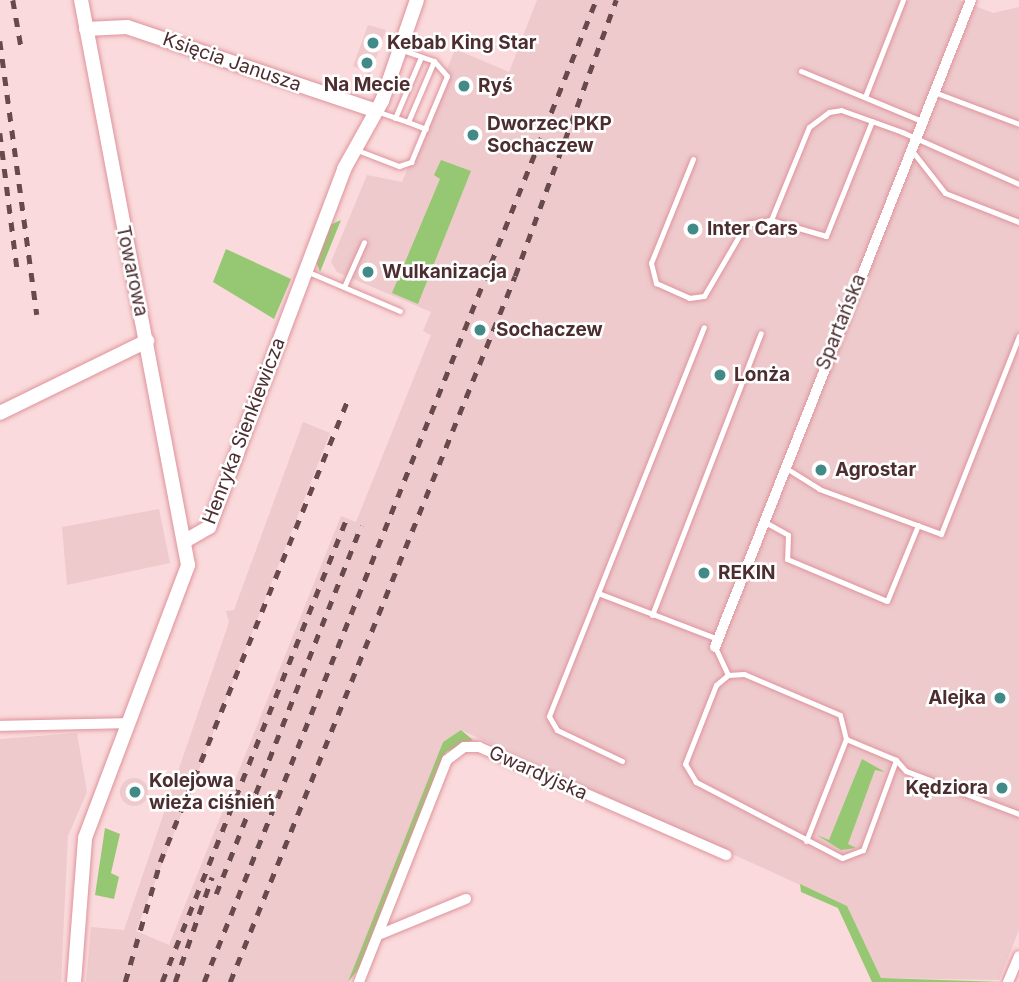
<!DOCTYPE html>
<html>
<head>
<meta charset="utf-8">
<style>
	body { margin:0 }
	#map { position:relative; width:1019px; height:982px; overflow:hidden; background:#fadadc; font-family:Inter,sans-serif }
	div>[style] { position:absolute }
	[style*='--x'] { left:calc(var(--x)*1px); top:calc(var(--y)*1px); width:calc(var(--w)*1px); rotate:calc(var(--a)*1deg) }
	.built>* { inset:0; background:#eecacd }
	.round { border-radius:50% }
	.green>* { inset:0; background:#96c873 }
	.roads { filter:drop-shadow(0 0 2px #de939b) drop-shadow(0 0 2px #de939b) }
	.service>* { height:5px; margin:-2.5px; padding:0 2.5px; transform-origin:2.5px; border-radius:2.5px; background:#fff }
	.minor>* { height:10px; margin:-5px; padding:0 5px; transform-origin:5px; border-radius:5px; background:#fff }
	.tertiary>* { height:14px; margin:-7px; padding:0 7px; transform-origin:7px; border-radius:7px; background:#fff }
	.rail>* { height:4.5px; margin-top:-2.25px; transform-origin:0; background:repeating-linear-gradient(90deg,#684a4d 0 9px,transparent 0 18px) }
	.dots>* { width:19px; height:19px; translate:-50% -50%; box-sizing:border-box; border:4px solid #fff; border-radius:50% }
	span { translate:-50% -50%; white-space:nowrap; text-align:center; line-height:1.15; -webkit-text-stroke:5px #fff; paint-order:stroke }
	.poi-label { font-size:19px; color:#4c2e31; font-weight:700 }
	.left { translate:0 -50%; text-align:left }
	.right { translate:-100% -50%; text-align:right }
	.street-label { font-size:19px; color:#4c2e31 }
</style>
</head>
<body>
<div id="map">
	<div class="built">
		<i style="clip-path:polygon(537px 0,959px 0,993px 13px,1019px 7px,1019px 930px,999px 980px,881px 978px,846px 906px,461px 730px,443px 742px,348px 982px,86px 982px,91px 927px,124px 930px,229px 622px,226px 611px,234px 610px,303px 422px,330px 433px,136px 931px,169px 945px,341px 516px,356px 522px,431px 335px,423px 331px,431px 312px,337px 272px,331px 262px,367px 175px,402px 182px,455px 49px,509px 72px)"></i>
		<i style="clip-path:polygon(368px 25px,386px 30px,370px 75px,353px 66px)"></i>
		<i style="clip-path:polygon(159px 509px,170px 563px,67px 585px,62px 527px)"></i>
		<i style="clip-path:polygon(77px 733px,87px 792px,68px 836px,61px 982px,0 982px,0 739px)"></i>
		<i class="round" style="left:120px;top:778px;width:28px;height:28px"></i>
	</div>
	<div class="green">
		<i style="clip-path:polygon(441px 160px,471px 171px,418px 304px,392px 293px,440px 179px,434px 175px)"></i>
		<i style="clip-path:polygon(341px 220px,320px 272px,316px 261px,330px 225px)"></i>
		<i style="clip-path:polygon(226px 249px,291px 279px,274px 319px,213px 282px)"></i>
		<i style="clip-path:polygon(461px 730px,473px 740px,446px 752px,440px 764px,362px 965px,348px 982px,443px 742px)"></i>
		<i style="clip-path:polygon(862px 759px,885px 772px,875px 770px,848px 844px,856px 848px,841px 850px,817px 835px,829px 840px)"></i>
		<i style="clip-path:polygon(105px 828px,120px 834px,111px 873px,119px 877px,114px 899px,95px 895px)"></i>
		<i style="clip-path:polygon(800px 884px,847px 906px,881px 978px,1002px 982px,872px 982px,838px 908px,801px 892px)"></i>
	</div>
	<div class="roads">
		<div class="service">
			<i style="--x:801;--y:71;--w:131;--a:22.5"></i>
			<i style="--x:934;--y:92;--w:91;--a:20.6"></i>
			<i style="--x:865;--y:97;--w:104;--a:-68.6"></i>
			<i style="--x:379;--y:112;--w:31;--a:19"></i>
			<i style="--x:408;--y:122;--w:66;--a:-66.9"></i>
			<i style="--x:434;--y:61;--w:34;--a:-161"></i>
			<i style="--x:395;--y:118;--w:66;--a:-66.9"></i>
			<i style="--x:872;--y:121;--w:124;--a:111.8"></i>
			<i style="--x:826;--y:236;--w:57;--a:-163.8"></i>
			<i style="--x:771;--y:220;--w:100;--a:-67.8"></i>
			<i style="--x:809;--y:127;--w:25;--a:-37"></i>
			<i style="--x:829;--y:112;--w:12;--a:-9"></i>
			<i style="--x:841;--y:110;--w:65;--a:19.8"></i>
			<i style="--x:902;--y:132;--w:128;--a:24"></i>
			<i style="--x:408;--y:122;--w:19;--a:21"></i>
			<i style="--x:357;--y:150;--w:45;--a:20.9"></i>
			<i style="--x:399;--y:166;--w:13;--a:-18"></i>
			<i style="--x:411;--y:162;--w:93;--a:-67.3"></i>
			<i style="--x:447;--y:76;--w:20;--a:-131"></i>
			<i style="--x:913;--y:152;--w:52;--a:52"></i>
			<i style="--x:945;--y:193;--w:79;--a:21.4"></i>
			<i style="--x:693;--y:159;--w:112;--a:112"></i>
			<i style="--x:651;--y:263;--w:21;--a:76"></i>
			<i style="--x:656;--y:283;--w:36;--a:24"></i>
			<i style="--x:689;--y:298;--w:15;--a:-8"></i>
			<i style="--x:704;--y:296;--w:83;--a:-59.7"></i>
			<i style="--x:746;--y:224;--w:25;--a:-9"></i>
			<i style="--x:306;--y:271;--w:102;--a:23.1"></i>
			<i style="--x:344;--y:287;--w:49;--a:-66"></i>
			<i style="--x:786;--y:468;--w:39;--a:32"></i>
			<i style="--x:819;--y:489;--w:130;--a:20.2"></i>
			<i style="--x:941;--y:534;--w:213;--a:-68.5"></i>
			<i style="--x:765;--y:522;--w:26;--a:29"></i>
			<i style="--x:788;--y:535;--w:24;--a:92"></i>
			<i style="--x:787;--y:559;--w:108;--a:22.8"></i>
			<i style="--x:887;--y:601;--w:82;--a:-67.8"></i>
			<i style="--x:598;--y:593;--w:286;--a:-68.3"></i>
			<i style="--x:652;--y:615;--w:302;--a:-68.9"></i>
			<i style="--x:715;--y:647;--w:31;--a:65"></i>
			<i style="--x:896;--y:760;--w:96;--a:110.1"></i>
			<i style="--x:863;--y:850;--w:22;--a:159"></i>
			<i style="--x:842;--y:858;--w:165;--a:-152.5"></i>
			<i style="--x:696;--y:782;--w:21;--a:-121"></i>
			<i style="--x:685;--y:764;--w:85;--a:-68.6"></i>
			<i style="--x:716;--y:685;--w:16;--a:-40"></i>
			<i style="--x:728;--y:675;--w:16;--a:-4"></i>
			<i style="--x:744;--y:674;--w:104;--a:23.1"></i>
			<i style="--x:840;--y:715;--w:25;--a:76"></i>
			<i style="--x:846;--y:739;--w:54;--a:22.8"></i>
			<i style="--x:896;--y:760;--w:15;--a:48"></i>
			<i style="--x:906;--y:771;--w:121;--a:20.8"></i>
			<i style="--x:622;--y:761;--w:72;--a:-154.5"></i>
			<i style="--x:557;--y:730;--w:16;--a:-120"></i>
			<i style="--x:549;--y:716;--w:132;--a:-68.3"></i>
			<i style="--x:598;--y:593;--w:129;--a:21"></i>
			<i style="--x:806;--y:841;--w:110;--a:-68.6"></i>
		</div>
		<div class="minor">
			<i style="--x:715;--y:647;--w:696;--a:-68.41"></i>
			<i style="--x:0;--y:726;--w:128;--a:-1.3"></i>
			<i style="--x:381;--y:934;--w:92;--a:-22.4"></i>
			<i style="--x:359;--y:982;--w:239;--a:-68.4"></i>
			<i style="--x:447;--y:760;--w:21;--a:-37"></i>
			<i style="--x:464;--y:747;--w:15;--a:0"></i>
			<i style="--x:479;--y:747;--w:270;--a:23.6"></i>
			<i style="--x:1008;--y:982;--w:28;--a:-67"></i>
		</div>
		<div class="tertiary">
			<i style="--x:86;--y:29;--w:41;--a:-2.8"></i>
			<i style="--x:127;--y:27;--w:263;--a:18.6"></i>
			<i style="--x:0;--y:413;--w:164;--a:-26.1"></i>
			<i style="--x:185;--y:541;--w:28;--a:-30"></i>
			<i style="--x:209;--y:527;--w:383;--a:-69.3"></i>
			<i style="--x:344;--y:169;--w:78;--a:-60.8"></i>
			<i style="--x:382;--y:101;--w:107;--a:-70.9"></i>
			<i style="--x:74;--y:982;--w:144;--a:-85.6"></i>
			<i style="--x:85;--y:838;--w:292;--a:-69.3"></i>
			<i style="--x:188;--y:565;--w:575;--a:-100.72"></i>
		</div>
	</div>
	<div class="rail">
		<i style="--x:13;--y:0;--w:47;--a:80.1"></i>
		<i style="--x:0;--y:41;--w:276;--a:82.3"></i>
		<i style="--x:0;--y:133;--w:143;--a:82.8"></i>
		<i style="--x:216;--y:894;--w:396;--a:-68.5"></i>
		<i style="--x:125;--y:982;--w:125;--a:-73.7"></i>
		<i style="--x:160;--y:862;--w:500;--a:-67.9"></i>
		<i style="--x:162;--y:982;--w:497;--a:-68.3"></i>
		<i style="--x:175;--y:982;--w:111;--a:-70.6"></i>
		<i style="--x:204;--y:982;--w:1057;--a:-68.24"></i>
		<i style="--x:230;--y:982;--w:761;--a:-68.02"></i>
		<i style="--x:515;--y:276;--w:294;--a:-69.9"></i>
	</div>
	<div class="dots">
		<i style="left:373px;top:43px;background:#428a88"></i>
		<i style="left:367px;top:63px;background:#428a88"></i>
		<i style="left:464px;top:86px;background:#428a88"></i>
		<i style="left:473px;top:135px;background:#428a88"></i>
		<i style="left:693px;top:229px;background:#428a88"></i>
		<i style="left:368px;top:272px;background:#428a88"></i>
		<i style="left:480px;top:330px;background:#428a88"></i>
		<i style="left:720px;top:375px;background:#428a88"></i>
		<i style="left:821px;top:470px;background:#428a88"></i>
		<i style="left:704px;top:573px;background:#428a88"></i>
		<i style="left:1000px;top:698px;background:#428a88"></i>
		<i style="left:1002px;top:788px;background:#428a88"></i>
		<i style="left:135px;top:792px;background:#428a88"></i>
	</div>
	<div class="poi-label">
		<span class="left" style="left:387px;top:43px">Kebab King Star</span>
		<span style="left:367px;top:85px">Na Mecie</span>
		<span class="left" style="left:478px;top:86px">Ryś</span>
		<span class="left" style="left:487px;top:135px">Dworzec PKP<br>Sochaczew</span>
		<span class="left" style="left:707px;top:229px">Inter Cars</span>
		<span class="left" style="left:382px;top:272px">Wulkanizacja</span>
		<span class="left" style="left:496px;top:330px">Sochaczew</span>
		<span class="left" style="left:734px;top:375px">Lonża</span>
		<span class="left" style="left:835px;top:470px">Agrostar</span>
		<span class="left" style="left:718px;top:573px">REKIN</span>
		<span class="right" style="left:986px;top:698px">Alejka</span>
		<span class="left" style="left:149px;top:792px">Kolejowa<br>wieża ciśnień</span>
		<span class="right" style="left:988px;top:788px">Kędziora</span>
	</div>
	<div class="street-label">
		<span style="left:232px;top:62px;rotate:19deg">Księcia Janusza</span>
		<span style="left:132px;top:271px;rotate:78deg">Towarowa</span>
		<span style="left:841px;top:322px;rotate:-68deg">Spartańska</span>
		<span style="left:244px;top:431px;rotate:-69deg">Henryka Sienkiewicza</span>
		<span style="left:538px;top:773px;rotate:24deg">Gwardyjska</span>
	</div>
</div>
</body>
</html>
